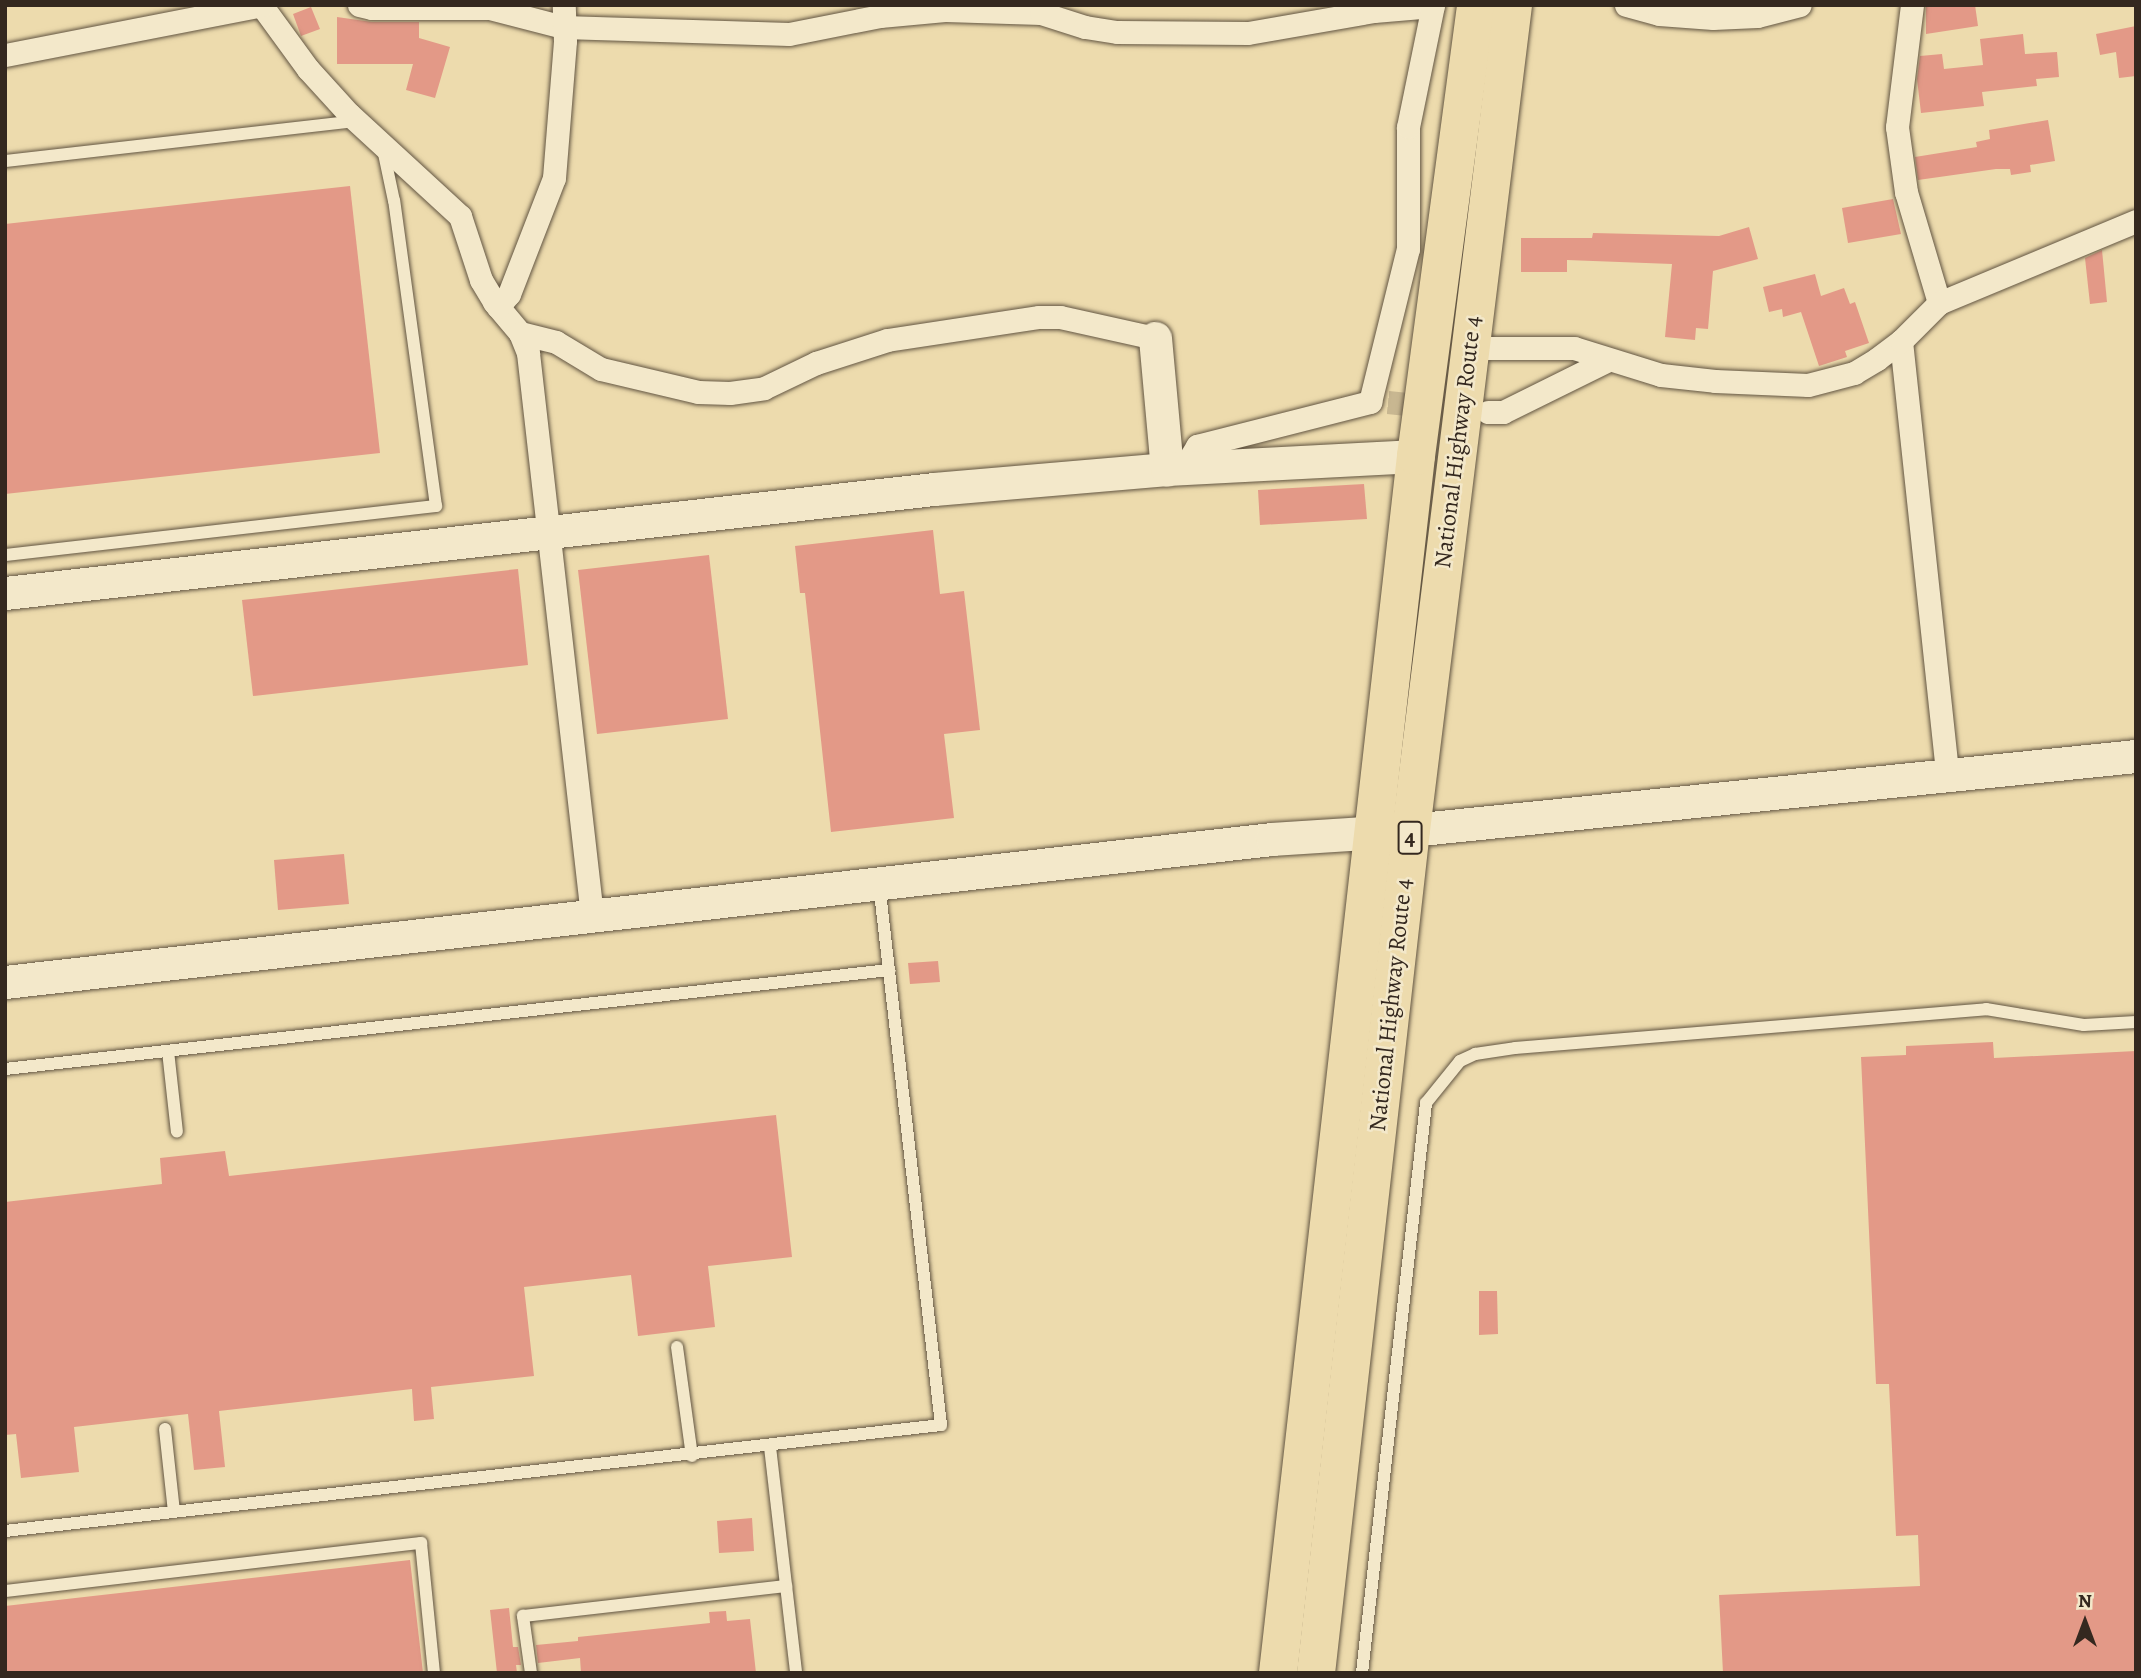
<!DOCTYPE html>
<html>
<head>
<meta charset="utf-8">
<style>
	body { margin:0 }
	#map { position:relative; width:2141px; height:1678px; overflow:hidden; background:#eddbad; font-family:Alegreya,serif }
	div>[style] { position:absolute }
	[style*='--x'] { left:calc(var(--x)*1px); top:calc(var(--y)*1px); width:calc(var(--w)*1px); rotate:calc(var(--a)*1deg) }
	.building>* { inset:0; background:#e39987 }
	.street-tunnel>* { height:23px; margin-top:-11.5px; transform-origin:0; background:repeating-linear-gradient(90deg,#c8b791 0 23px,transparent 0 34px) }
	.roads { filter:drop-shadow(0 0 2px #625542) drop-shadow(0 0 2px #625542) }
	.lane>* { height:12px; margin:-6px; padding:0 6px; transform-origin:6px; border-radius:6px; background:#f3e8ca }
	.street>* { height:23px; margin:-11.5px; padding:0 11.5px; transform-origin:11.5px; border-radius:11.5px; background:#f3e8ca }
	.secondary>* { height:33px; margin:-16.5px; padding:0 16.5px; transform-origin:16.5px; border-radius:16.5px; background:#f3e8ca }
	.highway>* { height:38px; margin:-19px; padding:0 19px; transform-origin:19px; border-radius:19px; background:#eddbad }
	span { translate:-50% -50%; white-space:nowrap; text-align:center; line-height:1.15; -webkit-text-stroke:5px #f3e8ca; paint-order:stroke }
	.shield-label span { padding:2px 5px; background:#f3e8ca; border:2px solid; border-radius:5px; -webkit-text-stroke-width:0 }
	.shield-label { font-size:23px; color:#34281f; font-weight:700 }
	.street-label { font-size:24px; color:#34281f }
	.frame { position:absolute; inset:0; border:7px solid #34281f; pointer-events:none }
	.north { position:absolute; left:2050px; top:1587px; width:70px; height:70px; -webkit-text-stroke:5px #f3e8ca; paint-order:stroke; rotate:0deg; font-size:19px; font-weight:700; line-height:28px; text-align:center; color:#34281f }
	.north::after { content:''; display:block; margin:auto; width:24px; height:32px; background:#34281f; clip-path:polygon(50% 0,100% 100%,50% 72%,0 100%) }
</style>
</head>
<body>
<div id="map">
	<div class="building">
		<i style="clip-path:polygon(1926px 5px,1975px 5px,1978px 26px,1926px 34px)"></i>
		<i style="clip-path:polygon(311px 7px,320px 29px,301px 36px,293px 14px)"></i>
		<i style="clip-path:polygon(337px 17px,372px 22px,419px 22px,419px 38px,450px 47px,435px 98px,406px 90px,413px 64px,337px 64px)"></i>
		<i style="clip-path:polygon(2136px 26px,2136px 76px,2119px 78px,2116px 52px,2100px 55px,2096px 34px)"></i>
		<i style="clip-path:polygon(2023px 34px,2025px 54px,2057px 52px,2059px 77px,2036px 79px,2037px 86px,1982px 92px,1984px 106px,1921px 113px,1917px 79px,1920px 56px,1942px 54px,1944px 69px,1983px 65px,1980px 39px)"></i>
		<i style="clip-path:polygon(2048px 120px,2055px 161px,2030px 165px,2031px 172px,2011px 175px,2010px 169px,1996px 169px,1918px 180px,1915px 157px,1977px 147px,1976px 142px,1990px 139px,1989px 130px)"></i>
		<i style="clip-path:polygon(350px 186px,380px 453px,5px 494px,5px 224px)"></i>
		<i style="clip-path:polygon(1893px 199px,1901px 234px,1848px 243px,1842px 208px)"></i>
		<i style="clip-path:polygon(1749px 227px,1758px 259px,1713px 271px,1708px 329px,1696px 328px,1695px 340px,1665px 337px,1672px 264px,1567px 260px,1567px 272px,1521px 272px,1521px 238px,1592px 238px,1593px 233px,1719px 236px)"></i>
		<i style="clip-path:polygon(2102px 250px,2107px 302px,2090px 304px,2085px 258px)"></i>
		<i style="clip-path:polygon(1815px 274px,1821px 296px,1844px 288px,1850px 304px,1855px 302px,1869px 343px,1845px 351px,1847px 357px,1819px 366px,1801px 312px,1783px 317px,1782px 309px,1769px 312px,1763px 287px)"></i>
		<i style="clip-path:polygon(1364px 484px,1367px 519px,1260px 525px,1258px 490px)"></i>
		<i style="clip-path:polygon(933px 530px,940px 594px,964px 591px,980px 730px,944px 734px,954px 818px,831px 832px,805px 593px,800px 593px,795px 546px)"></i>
		<i style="clip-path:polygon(709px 555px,728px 719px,597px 734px,578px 570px)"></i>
		<i style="clip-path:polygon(518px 569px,528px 665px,253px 696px,242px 600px)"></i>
		<i style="clip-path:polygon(344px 854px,349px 904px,278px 910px,274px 860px)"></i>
		<i style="clip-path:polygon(938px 961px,940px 982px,910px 984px,908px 963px)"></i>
		<i style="clip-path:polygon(1993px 1042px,1994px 1058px,2136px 1051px,2136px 1673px,1723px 1673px,1719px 1595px,1920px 1586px,1918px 1535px,1896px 1536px,1889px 1384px,1876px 1384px,1861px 1057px,1906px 1055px,1906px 1046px)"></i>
		<i style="clip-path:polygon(776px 1115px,792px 1257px,708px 1266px,715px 1327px,638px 1336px,631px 1275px,524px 1287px,534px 1376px,431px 1387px,434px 1419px,414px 1421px,412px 1389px,219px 1411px,225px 1467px,194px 1470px,188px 1414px,74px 1427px,79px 1472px,21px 1478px,16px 1434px,5px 1435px,5px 1202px,162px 1184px,160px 1158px,225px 1151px,229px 1176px)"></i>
		<i style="clip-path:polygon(1479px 1291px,1497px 1291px,1498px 1334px,1479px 1335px)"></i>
		<i style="clip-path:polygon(752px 1518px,754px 1551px,719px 1553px,717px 1521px)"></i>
		<i style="clip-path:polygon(410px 1560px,423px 1673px,5px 1673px,5px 1606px)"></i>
		<i style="clip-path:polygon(509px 1608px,513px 1647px,518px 1647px,521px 1665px,516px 1665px,517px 1673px,497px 1673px,490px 1610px)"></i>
		<i style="clip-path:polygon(726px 1611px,727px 1621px,750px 1619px,756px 1673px,581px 1673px,580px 1658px,538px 1663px,536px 1645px,578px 1641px,578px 1637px,710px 1623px,709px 1612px)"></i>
	</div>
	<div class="street-tunnel">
		<i style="--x:1388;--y:402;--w:87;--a:5.9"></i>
	</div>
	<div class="roads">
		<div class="lane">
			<i style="--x:5;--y:161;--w:353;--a:-6.5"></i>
			<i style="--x:5;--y:555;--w:434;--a:-6.5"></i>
			<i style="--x:436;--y:506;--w:308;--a:-97.8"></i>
			<i style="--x:394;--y:201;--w:53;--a:-101.9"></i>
			<i style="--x:168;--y:1051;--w:81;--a:83.7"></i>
			<i style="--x:5;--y:1069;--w:890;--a:-6.39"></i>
			<i style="--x:677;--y:1347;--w:110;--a:82.2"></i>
			<i style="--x:165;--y:1429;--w:83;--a:83.8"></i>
			<i style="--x:770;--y:1447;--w:227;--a:83.4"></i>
			<i style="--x:5;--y:1531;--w:942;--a:-6.46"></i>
			<i style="--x:941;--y:1425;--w:546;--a:-96.53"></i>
			<i style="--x:5;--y:1591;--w:419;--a:-6.6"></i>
			<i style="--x:421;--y:1543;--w:131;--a:84.3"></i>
			<i style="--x:531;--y:1673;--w:58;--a:-98"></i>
			<i style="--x:523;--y:1616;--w:265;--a:-6.5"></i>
			<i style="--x:1362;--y:1673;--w:574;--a:-83.59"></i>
			<i style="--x:1426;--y:1103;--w:54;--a:-51"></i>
			<i style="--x:1460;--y:1061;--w:17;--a:-25"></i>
			<i style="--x:1475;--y:1054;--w:40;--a:-8.5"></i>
			<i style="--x:1515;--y:1048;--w:473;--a:-4.7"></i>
			<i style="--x:1986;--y:1009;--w:99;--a:9.3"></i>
			<i style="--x:2084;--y:1025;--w:52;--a:-3.3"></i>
		</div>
		<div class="street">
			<i style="--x:359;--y:5;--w:13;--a:13"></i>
			<i style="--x:372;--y:8;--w:118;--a:0"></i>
			<i style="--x:490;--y:8;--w:75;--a:14.6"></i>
			<i style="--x:563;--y:27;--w:226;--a:1.8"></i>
			<i style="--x:789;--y:34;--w:93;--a:-11.2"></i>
			<i style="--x:880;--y:16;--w:65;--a:-5.3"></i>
			<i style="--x:945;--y:10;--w:96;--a:1.8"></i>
			<i style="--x:1041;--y:13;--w:46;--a:17.7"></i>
			<i style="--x:1085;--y:27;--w:32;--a:9"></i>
			<i style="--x:1117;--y:32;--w:131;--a:0.4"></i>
			<i style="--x:1248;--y:33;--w:128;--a:-9.9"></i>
			<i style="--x:1374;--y:11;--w:59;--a:-4.8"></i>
			<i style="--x:1626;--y:5;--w:34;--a:15"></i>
			<i style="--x:1659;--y:14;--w:54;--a:4.2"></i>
			<i style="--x:1713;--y:18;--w:44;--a:-2.6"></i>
			<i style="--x:1757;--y:16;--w:44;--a:-14.3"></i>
			<i style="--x:1912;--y:5;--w:123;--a:97"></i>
			<i style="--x:1897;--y:127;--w:66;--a:82.1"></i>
			<i style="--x:1906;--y:192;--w:116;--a:73.4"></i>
			<i style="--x:262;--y:6;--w:78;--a:53.9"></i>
			<i style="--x:308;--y:69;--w:61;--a:47.7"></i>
			<i style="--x:349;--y:114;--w:151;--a:42.6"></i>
			<i style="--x:460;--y:216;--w:67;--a:71.8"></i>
			<i style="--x:481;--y:280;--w:26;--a:59"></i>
			<i style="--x:494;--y:302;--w:40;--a:50"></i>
			<i style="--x:520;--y:333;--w:22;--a:68"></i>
			<i style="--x:528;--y:353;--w:567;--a:83.51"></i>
			<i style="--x:5;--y:55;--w:263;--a:-11"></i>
			<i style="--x:498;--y:307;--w:17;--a:-50"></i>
			<i style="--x:509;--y:294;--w:124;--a:-68.8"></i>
			<i style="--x:554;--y:178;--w:137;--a:-85.4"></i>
			<i style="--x:565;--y:41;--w:36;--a:-92"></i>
			<i style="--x:520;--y:333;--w:37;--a:14"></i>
			<i style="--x:556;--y:342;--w:52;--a:31"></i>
			<i style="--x:601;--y:369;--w:100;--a:13.3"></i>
			<i style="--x:698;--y:392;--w:32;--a:2"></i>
			<i style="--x:730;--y:393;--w:34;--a:-8"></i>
			<i style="--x:764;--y:388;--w:58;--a:-25.7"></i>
			<i style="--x:816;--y:363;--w:75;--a:-17.9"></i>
			<i style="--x:887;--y:340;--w:154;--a:-8.6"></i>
			<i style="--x:1039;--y:317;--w:21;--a:0"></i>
			<i style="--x:1060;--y:317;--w:97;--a:12.5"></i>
			<i style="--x:1901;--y:341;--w:436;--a:83.9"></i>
			<i style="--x:1469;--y:348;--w:105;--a:0"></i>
			<i style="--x:1574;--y:348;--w:91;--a:17.2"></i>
			<i style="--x:1661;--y:375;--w:54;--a:6.3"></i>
			<i style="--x:1715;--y:381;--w:93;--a:2.5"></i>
			<i style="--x:1808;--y:385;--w:48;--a:-14.6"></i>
			<i style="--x:1854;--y:373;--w:27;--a:-31"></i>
			<i style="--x:1877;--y:359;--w:30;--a:-37"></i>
			<i style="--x:1901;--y:341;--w:54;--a:-45"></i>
			<i style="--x:1939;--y:303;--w:213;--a:-22.6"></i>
			<i style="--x:1488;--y:412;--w:15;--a:0"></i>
			<i style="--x:1503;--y:412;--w:117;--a:-26.3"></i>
			<i style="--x:1184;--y:468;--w:26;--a:-59"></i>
			<i style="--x:1197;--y:446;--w:179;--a:-14.3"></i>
			<i style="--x:1370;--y:402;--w:158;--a:-76.1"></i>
			<i style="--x:1408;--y:249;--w:122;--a:-90"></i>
			<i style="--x:1408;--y:127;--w:125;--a:-78.4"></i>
		</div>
		<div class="secondary">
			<i style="--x:1155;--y:338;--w:132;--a:84.8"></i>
			<i style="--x:5;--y:593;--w:935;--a:-6.39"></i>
			<i style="--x:934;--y:489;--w:234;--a:-4.9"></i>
			<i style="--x:1167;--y:469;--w:249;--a:-3"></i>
			<i style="--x:5;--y:982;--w:1275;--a:-6.44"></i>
			<i style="--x:1272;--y:839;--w:139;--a:-3.7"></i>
			<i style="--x:1411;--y:830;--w:729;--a:-5.83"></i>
		</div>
		<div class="highway">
			<i style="--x:1278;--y:1673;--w:1225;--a:-83.53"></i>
			<i style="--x:1416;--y:456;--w:455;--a:-82.4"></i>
			<i style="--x:1316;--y:1673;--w:848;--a:-83.57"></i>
			<i style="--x:1411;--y:830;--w:831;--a:-82.95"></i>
		</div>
	</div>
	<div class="shield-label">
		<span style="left:1410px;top:838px">4</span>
	</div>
	<div class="street-label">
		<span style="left:1458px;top:442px;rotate:-83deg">National Highway Route 4</span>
		<span style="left:1391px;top:1005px;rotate:-84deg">National Highway Route 4</span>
	</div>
	<div class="frame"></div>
	<div class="north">N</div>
</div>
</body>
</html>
